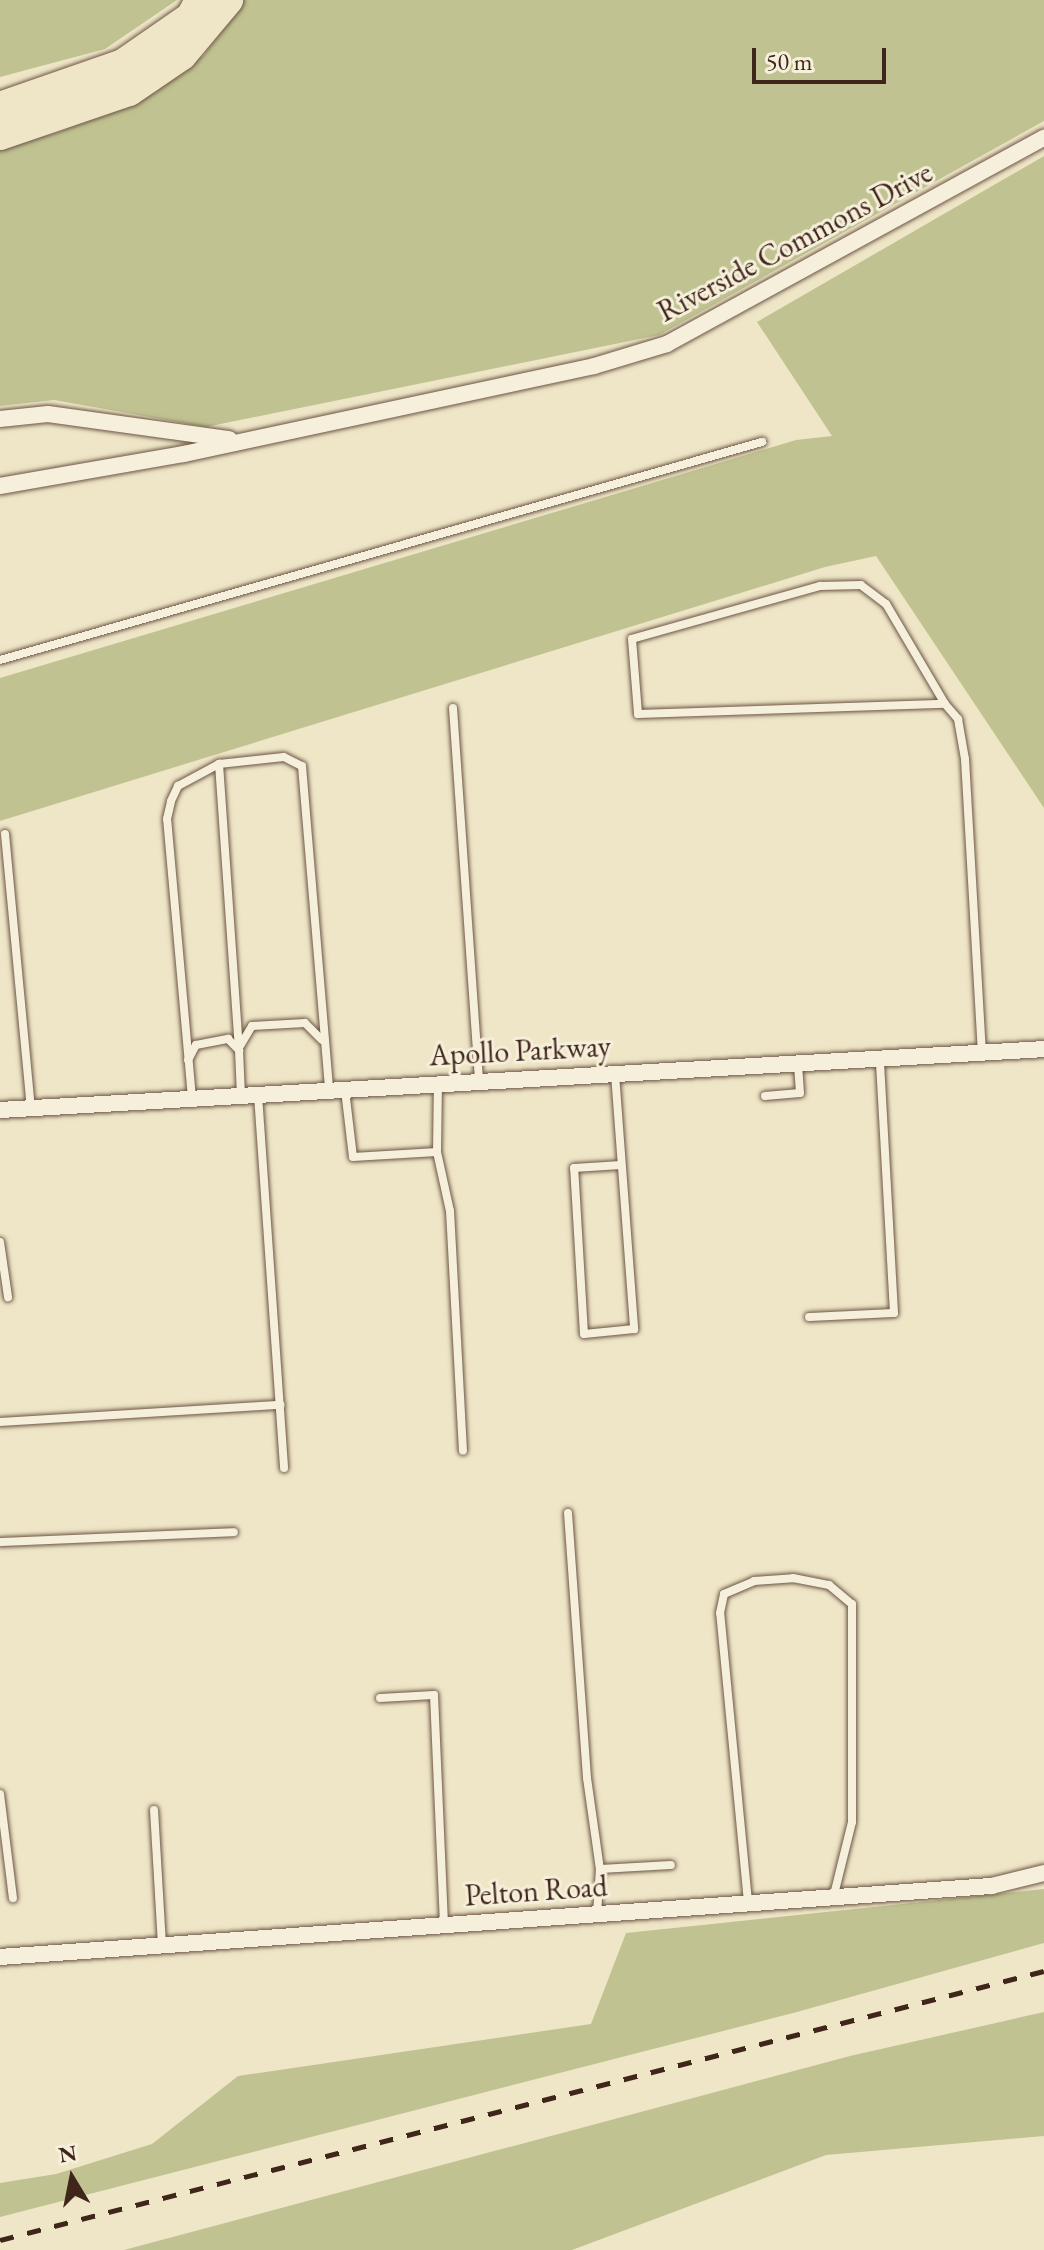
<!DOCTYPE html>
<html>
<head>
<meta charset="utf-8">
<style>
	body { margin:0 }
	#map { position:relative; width:1044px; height:2250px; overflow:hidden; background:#efe6c7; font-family:"EB Garamond",serif }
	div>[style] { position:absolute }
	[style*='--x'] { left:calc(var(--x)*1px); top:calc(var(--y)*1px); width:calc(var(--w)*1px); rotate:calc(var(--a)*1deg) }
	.green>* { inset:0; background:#c0c391 }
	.roads { filter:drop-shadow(0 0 2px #6c5545) drop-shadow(0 0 2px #6c5545) }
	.service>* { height:8px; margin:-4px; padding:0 4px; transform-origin:4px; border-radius:4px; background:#f5efdb }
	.minor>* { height:16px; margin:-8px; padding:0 8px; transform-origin:8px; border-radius:8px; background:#f5efdb }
	.motorway>* { height:30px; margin:-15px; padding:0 15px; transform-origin:15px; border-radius:15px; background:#efe6c7 }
	.rail>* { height:5px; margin-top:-2.5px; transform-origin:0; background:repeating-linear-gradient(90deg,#40251a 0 14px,transparent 0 28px) }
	span { translate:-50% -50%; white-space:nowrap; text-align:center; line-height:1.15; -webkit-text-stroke:6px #f5efdb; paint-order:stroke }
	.street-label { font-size:30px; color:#40251a }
	.north { position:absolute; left:32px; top:2138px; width:80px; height:80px; -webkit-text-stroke:6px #f5efdb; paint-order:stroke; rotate:350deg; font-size:22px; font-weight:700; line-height:32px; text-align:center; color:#40251a }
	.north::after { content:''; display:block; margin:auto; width:28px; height:36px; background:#40251a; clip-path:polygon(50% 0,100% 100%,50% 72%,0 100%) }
	.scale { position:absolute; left:752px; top:48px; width:134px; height:36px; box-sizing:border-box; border:4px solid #40251a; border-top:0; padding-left:10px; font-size:24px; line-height:28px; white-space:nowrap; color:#40251a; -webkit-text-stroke:6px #f5efdb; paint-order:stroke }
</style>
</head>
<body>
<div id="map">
	<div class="green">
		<i style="clip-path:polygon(0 0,177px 0,105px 49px,0 77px)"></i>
		<i style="clip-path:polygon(241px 0,1044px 0,1044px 121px,659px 335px,206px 427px,54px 400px,0 406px,0 149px,59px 132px,155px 92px,204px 55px)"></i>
		<i style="clip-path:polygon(1044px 156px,1044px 808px,876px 556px,825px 567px,0 821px,0 678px,796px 440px,832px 436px,757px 322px)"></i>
		<i style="clip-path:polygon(1044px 1889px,1044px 1943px,797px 2012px,0 2217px,0 2183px,56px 2174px,152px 2144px,238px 2076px,591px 2024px,626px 1933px)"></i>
		<i style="clip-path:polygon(1044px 2012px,1044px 2136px,826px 2155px,572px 2250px,124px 2250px,850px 2056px)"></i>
	</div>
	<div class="roads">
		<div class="service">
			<i style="--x:0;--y:660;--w:793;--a:-15.97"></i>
			<i style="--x:945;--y:704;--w:116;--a:-120.5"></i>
			<i style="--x:886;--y:604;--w:31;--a:-143"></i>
			<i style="--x:861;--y:585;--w:41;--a:178.6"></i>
			<i style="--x:820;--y:586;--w:195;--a:164.3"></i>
			<i style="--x:632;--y:639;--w:75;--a:85.4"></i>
			<i style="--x:638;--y:714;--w:307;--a:-1.9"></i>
			<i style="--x:945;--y:704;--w:20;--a:49"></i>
			<i style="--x:958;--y:719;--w:41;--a:80.1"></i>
			<i style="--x:965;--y:759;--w:293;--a:86.7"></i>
			<i style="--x:453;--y:708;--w:375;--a:86"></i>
			<i style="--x:219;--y:764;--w:287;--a:86"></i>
			<i style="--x:5;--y:834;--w:275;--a:84.6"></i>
			<i style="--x:240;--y:1046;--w:23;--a:-59"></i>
			<i style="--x:252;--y:1026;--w:53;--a:-3.2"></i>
			<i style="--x:305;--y:1023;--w:24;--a:45"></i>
			<i style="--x:188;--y:1060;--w:17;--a:-62"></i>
			<i style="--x:196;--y:1045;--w:33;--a:-11"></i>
			<i style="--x:228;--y:1039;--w:16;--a:45"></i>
			<i style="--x:239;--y:1050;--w:45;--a:87.5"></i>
			<i style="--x:615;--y:1074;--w:256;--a:85.7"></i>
			<i style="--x:634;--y:1329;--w:50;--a:174.3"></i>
			<i style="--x:584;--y:1334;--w:166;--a:-93.4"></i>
			<i style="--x:574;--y:1168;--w:47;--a:-3.7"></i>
			<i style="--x:345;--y:1090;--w:67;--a:83.2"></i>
			<i style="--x:353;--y:1157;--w:84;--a:-3.4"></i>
			<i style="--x:437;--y:1152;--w:68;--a:-89.2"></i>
			<i style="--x:258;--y:1095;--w:374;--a:86"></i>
			<i style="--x:765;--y:1096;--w:35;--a:-5"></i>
			<i style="--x:800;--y:1093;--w:29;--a:-94"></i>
			<i style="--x:192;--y:1098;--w:280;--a:-95.1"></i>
			<i style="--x:167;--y:819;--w:18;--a:-77"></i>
			<i style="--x:171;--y:801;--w:17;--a:-65"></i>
			<i style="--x:178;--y:786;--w:47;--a:-28.2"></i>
			<i style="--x:219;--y:764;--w:65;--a:-6.1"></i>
			<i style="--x:284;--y:757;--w:20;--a:27"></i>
			<i style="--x:302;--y:766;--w:325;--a:85.2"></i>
			<i style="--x:437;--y:1152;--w:60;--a:77.6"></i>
			<i style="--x:450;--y:1211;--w:240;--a:86.9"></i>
			<i style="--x:0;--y:1242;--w:56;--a:81.7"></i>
			<i style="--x:809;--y:1317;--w:85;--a:-2.7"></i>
			<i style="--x:894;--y:1313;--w:254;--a:-93.2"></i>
			<i style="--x:0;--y:1422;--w:281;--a:-3.5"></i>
			<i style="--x:568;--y:1513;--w:266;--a:85.9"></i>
			<i style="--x:587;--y:1778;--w:92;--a:81.9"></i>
			<i style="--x:0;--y:1542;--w:234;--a:-2.4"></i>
			<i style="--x:380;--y:1698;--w:54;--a:-3.2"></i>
			<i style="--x:434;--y:1695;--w:230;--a:87.5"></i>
			<i style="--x:0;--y:1794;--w:105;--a:82.9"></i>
			<i style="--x:154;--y:1810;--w:135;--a:86.6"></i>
			<i style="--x:748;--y:1902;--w:290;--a:-95.5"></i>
			<i style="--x:720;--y:1613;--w:19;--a:-78"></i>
			<i style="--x:724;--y:1594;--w:33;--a:-23"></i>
			<i style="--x:754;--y:1581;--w:39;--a:-4"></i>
			<i style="--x:793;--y:1578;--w:37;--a:11"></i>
			<i style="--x:829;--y:1585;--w:30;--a:40"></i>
			<i style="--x:852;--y:1604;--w:218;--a:90"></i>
			<i style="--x:852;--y:1822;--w:75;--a:103.9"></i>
			<i style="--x:597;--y:1914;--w:45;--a:-86.2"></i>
			<i style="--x:600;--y:1869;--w:71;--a:-3.2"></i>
		</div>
		<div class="minor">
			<i style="--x:0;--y:419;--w:48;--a:-5.9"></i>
			<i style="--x:48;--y:414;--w:183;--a:7.9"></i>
			<i style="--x:0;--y:486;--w:187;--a:-9.9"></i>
			<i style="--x:184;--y:454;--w:419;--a:-12.1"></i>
			<i style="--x:594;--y:366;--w:76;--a:-16.8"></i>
			<i style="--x:667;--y:344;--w:430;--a:-28.7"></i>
			<i style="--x:0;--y:1110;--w:1046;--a:-3.34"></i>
			<i style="--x:0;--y:1957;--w:994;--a:-4.1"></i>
			<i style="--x:991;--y:1886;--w:55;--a:-13.8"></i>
		</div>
		<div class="motorway">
			<i style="--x:0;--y:107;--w:130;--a:-19.3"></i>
			<i style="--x:123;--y:64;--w:83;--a:-34.7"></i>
			<i style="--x:191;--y:17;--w:19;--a:-62"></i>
			<i style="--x:0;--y:135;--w:136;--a:-18.8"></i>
			<i style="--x:129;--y:91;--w:64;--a:-34.2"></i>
			<i style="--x:182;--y:55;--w:72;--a:-50.1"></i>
		</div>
	</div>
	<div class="rail">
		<i style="--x:0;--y:2240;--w:1078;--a:-14.45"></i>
	</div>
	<div class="street-label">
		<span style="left:795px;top:242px;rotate:-28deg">Riverside Commons Drive</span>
		<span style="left:520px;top:1051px;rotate:-3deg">Apollo Parkway</span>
		<span style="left:536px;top:1891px;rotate:-4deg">Pelton Road</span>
	</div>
	<div class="north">N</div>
	<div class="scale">50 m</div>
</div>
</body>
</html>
